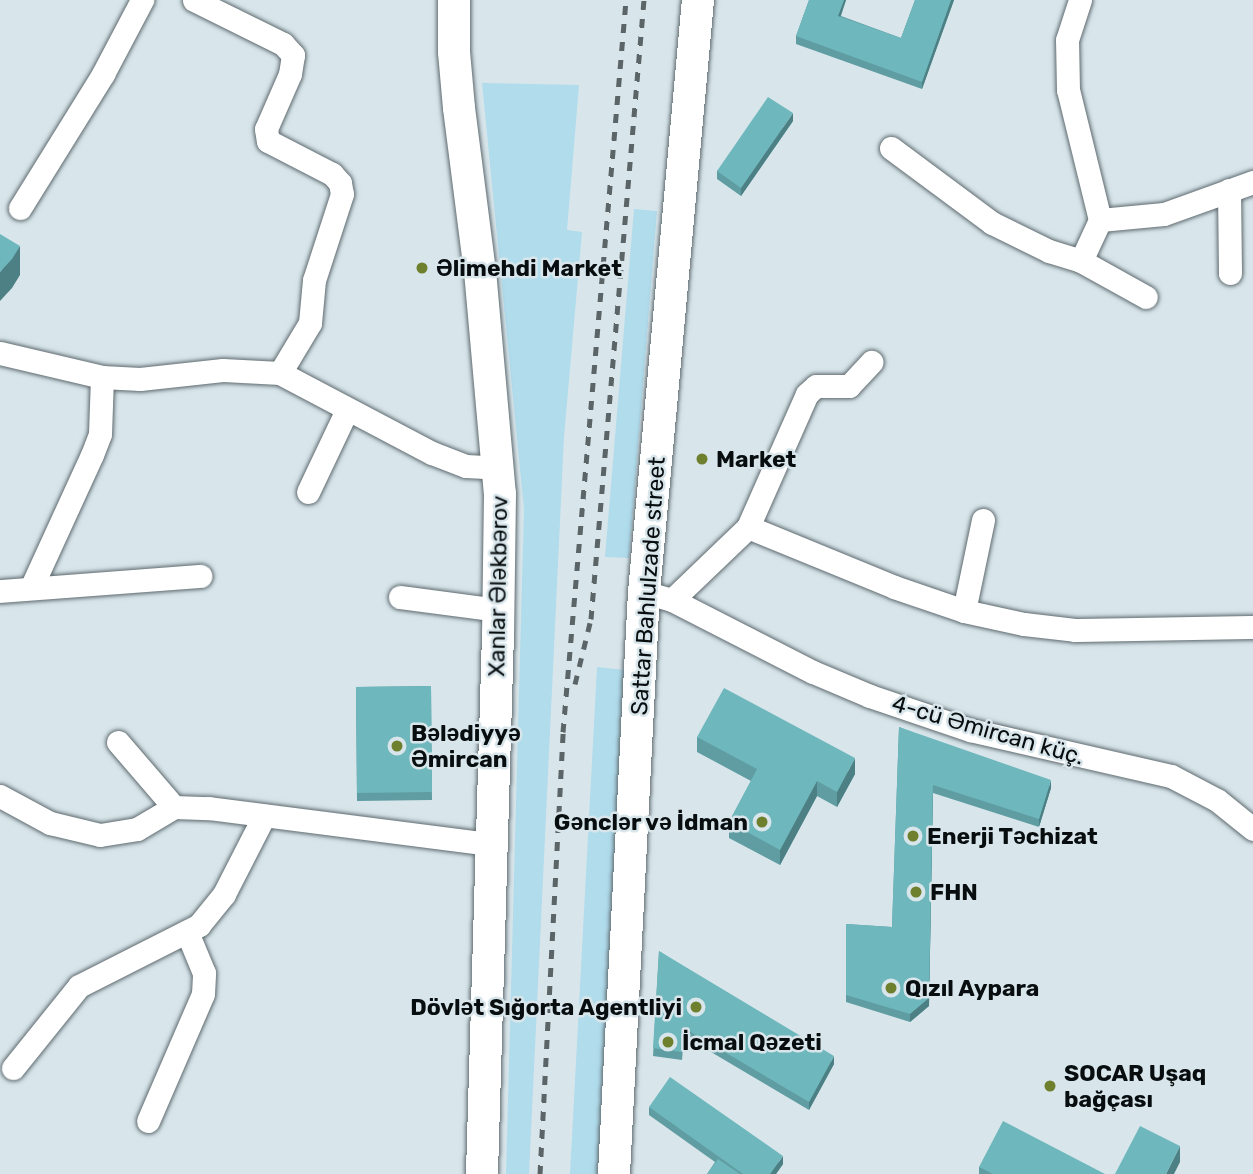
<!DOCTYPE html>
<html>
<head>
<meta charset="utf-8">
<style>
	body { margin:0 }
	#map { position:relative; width:1253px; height:1174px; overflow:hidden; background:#d8e6eb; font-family:Rubik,sans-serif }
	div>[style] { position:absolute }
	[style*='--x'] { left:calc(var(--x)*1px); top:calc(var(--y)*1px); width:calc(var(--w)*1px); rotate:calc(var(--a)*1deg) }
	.green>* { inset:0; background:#b0dcec }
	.roads { filter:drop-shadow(0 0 2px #5e6a6f) drop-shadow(0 0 2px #5e6a6f) }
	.street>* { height:23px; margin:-11.5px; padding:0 11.5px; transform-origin:11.5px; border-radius:11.5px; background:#fff }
	.secondary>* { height:32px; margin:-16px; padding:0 16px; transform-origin:16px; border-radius:16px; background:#fff }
	.rail>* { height:5px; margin-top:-2.5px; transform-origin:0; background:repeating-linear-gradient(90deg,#5b6467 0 9px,transparent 0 18px) }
	.wall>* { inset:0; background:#5f9da2 }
	.shaded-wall>* { inset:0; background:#4d8084 }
	.building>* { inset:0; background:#6eb7bc }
	.dots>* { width:19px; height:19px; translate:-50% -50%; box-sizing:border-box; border:4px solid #d8e6eb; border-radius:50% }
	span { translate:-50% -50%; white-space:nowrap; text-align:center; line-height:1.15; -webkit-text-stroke:5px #d8e6eb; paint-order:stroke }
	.poi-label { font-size:23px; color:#080d0f; font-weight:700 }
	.left { translate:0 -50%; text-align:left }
	.right { translate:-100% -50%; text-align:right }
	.street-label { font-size:23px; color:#080d0f }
</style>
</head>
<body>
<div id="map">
	<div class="green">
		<i style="clip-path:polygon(482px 83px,579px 85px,567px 230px,582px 232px,564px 437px,529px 1174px,506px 1174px,524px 509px)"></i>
		<i style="clip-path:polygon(634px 209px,657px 211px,629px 558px,605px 557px)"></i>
		<i style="clip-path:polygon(597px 667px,624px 670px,600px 1174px,570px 1174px)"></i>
	</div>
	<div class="roads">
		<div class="street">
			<i style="--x:194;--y:0;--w:99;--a:26.3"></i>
			<i style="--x:283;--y:44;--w:15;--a:48"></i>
			<i style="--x:293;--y:55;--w:19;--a:99"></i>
			<i style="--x:290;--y:74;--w:60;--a:113.6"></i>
			<i style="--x:266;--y:129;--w:12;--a:81"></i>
			<i style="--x:268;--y:141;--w:72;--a:27.3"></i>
			<i style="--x:332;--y:174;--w:12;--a:48"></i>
			<i style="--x:340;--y:183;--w:11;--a:80"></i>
			<i style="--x:342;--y:194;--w:90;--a:108"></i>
			<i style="--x:314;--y:280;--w:43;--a:95.3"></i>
			<i style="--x:310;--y:323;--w:58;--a:121"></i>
			<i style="--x:891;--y:148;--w:126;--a:36.6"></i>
			<i style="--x:992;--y:223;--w:64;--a:26.2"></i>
			<i style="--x:1049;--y:251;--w:34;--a:17"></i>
			<i style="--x:1081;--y:261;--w:45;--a:-65.1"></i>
			<i style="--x:1100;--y:220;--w:134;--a:-103.8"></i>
			<i style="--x:1068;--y:90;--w:50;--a:-91.1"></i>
			<i style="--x:1067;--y:40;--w:42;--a:-72"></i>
			<i style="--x:1229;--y:190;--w:83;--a:89.3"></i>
			<i style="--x:20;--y:208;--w:158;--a:-58.2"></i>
			<i style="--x:103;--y:74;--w:84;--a:-62.2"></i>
			<i style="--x:1100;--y:220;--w:64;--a:-5.4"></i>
			<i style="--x:1164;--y:214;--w:95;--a:-19.8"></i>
			<i style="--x:1081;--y:261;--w:74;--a:29"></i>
			<i style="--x:0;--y:353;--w:105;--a:13.2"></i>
			<i style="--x:102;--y:377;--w:38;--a:3"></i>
			<i style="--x:140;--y:379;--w:83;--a:-6.2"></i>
			<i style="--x:223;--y:370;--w:57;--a:3"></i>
			<i style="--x:280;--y:373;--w:172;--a:27.8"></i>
			<i style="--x:432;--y:453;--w:36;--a:21"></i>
			<i style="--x:466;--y:466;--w:33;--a:3"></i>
			<i style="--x:308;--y:492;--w:91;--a:-64.6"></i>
			<i style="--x:748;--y:527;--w:158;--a:22.3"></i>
			<i style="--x:894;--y:587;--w:74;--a:18.9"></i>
			<i style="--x:964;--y:611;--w:61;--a:12.2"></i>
			<i style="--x:1024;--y:624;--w:51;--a:6.7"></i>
			<i style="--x:1075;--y:630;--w:178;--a:-1"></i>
			<i style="--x:31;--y:588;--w:146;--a:-65.4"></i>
			<i style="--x:92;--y:455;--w:22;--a:-69"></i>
			<i style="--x:100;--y:434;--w:57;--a:-88"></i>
			<i style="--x:0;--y:591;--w:201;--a:-4.3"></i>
			<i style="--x:644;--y:592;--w:29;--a:16"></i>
			<i style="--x:672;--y:600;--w:158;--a:27.1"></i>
			<i style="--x:813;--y:672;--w:62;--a:22.8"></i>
			<i style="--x:870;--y:696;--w:106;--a:18.8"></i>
			<i style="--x:970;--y:730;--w:206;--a:12.9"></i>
			<i style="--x:1171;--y:776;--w:52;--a:27.6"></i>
			<i style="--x:1217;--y:800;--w:46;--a:38.9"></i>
			<i style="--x:400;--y:597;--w:100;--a:7.5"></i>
			<i style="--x:672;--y:600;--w:105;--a:-43.8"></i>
			<i style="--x:748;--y:527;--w:145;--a:-66.1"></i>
			<i style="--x:807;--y:394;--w:12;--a:-42"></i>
			<i style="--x:816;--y:386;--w:33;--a:0"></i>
			<i style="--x:849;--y:386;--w:33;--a:-47"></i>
			<i style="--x:964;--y:611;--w:93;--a:-78.2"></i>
			<i style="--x:118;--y:742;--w:86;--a:49.3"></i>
			<i style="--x:0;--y:796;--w:57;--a:28.4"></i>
			<i style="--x:50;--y:823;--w:51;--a:13.5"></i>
			<i style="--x:100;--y:835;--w:37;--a:-9"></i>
			<i style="--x:137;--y:829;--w:43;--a:-30.7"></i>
			<i style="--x:174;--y:807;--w:35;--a:2"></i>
			<i style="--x:209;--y:808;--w:284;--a:7.3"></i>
			<i style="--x:13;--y:1068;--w:105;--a:-51.2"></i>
			<i style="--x:79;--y:986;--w:135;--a:-26.9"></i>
			<i style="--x:199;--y:925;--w:40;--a:-51"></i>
			<i style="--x:224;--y:894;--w:88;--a:-62.9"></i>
			<i style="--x:148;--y:1121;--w:138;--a:-66.6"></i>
			<i style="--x:203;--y:994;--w:21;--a:-87"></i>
			<i style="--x:204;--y:973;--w:44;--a:-112.5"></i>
		</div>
		<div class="secondary">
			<i style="--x:454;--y:0;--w:52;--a:90"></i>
			<i style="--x:454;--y:52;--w:56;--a:84.9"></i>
			<i style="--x:459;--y:108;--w:164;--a:82.7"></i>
			<i style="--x:480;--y:271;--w:224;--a:84.9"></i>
			<i style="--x:500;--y:494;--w:140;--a:90.8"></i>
			<i style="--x:498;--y:634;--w:540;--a:91.7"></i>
			<i style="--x:614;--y:1174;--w:583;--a:-87.05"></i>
			<i style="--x:644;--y:592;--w:594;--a:-84.79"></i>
		</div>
	</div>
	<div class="rail">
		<i style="--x:575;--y:684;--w:67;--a:-76.2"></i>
		<i style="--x:591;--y:619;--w:621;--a:-85.11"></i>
		<i style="--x:540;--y:1174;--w:443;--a:-87"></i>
		<i style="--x:563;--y:732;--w:735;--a:-85.08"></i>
	</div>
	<div class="wall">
		<i style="clip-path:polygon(809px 0,846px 0,841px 16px,901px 38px,915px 0,954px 0,922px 89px,796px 44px,796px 36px)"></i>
		<i style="clip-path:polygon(793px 121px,741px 196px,717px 179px,717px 171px)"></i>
		<i style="clip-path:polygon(431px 686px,432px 800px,357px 801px,356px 687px)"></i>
		<i style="clip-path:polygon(899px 727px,1051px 788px,1039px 827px,933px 793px,929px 1006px,910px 1022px,846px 1002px,846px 924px,892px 927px)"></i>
		<i style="clip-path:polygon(697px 737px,855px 774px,837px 807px,817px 796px,780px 865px,729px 838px,729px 822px,751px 781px,697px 752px)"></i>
		<i style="clip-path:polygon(659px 951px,834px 1064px,809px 1110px,684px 1036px,682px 1060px,653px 1056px)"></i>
		<i style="clip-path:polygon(649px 1107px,783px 1164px,776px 1174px,707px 1174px,715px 1162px,649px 1115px)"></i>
		<i style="clip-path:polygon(979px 1167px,1105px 1174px,979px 1174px)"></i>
	</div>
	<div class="shaded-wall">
		<i style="clip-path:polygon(844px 0,846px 0,838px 23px,838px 16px)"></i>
		<i style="clip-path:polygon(951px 0,954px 0,922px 89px,922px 82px)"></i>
		<i style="clip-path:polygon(793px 113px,793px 121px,741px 196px,741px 188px)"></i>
		<i style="clip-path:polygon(20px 246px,20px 275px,12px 288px,0 301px,0 272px)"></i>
		<i style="clip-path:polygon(855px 758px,855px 774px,837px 807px,837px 792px)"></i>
		<i style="clip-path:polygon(1051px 780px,1051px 788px,1039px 827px,1039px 819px)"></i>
		<i style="clip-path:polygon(817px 781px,817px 796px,780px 865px,780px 850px)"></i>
		<i style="clip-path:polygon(933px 785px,929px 1006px,910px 1022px,910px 1014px)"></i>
		<i style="clip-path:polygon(834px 1056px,834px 1064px,809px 1110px,809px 1102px)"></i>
		<i style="clip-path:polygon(1180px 1146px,1180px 1162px,1174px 1174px,1166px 1174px)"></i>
		<i style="clip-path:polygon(783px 1156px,783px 1164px,776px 1174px,770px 1174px)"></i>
	</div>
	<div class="building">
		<i style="clip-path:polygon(809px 0,844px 0,838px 16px,901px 38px,915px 0,951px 0,922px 82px,796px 36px)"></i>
		<i style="clip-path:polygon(768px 97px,793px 113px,741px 188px,717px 171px)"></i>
		<i style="clip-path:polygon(0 234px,20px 246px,12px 259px,0 272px)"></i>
		<i style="clip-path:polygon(431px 686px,432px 792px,357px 793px,356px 687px)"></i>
		<i style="clip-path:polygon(724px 688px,855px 758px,837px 792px,817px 781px,780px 850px,729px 822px,757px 769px,697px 737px)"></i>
		<i style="clip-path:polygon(899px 727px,1051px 780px,1039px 819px,933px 785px,929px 998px,910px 1014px,846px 995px,846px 924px,892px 927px)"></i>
		<i style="clip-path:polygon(659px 951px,834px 1056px,809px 1102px,684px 1028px,682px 1052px,653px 1048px)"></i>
		<i style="clip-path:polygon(670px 1077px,783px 1156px,770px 1174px,743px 1174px,649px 1107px)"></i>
		<i style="clip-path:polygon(1003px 1121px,1105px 1174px,993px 1174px,979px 1167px)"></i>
		<i style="clip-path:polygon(1140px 1126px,1180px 1146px,1166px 1174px,1115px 1174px)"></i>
		<i style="clip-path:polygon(718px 1159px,740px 1174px,707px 1174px)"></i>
	</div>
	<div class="dots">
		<i style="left:422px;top:268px;background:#6e7f2e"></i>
		<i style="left:702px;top:459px;background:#6e7f2e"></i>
		<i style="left:397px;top:746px;background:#6e7f2e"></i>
		<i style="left:762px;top:822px;background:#6e7f2e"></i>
		<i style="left:913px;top:836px;background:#6e7f2e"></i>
		<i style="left:916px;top:892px;background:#6e7f2e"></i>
		<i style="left:891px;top:988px;background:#6e7f2e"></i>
		<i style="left:696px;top:1007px;background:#6e7f2e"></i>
		<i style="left:668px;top:1042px;background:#6e7f2e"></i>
		<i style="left:1050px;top:1086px;background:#6e7f2e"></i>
	</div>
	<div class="poi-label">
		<span class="left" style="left:436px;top:268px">Əlimehdi Market</span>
		<span class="left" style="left:716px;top:459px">Market</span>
		<span class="left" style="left:411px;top:746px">Bələdiyyə<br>Əmircan</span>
		<span class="right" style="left:748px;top:822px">Gənclər və İdman</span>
		<span class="left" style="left:927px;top:836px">Enerji Təchizat</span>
		<span class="left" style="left:930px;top:892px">FHN</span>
		<span class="left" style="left:905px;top:988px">Qızıl Aypara</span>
		<span class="right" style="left:682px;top:1007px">Dövlət Sığorta Agentliyi</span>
		<span class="left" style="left:682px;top:1042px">İcmal Qəzeti</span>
		<span class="left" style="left:1064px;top:1086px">SOCAR Uşaq<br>bağçası</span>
	</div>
	<div class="street-label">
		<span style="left:498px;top:586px;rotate:-89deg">Xanlar Ələkbərov</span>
		<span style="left:648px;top:586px;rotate:-86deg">Sattar Bahlulzade street</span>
		<span style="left:988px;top:730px;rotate:16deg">4-cü Əmircan küç.</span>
	</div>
</div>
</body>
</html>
